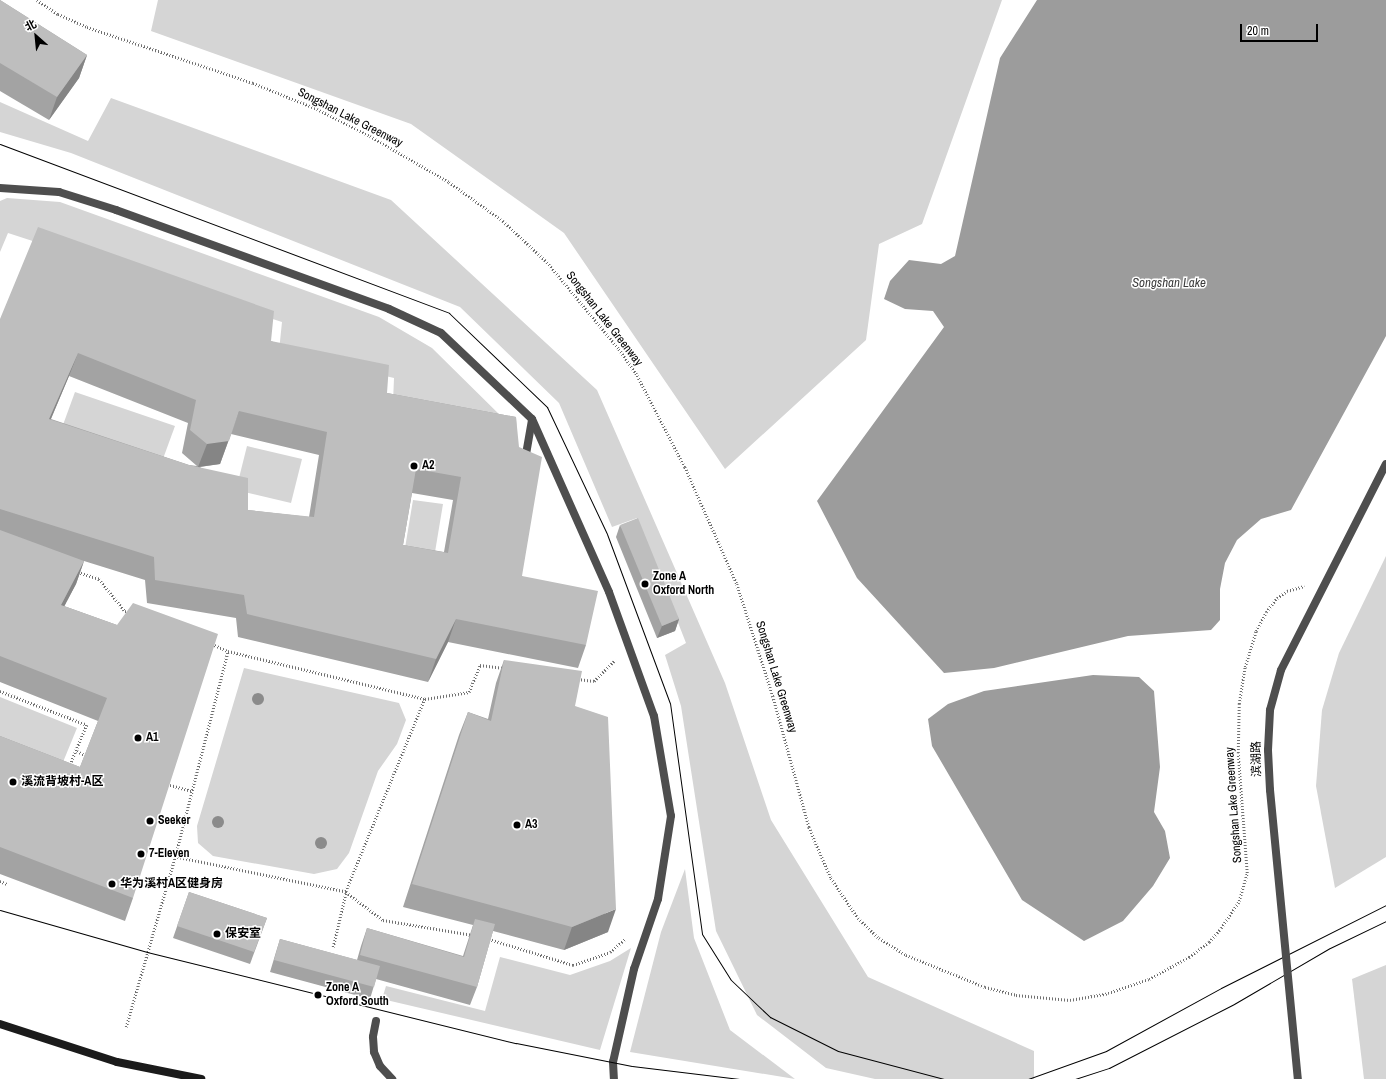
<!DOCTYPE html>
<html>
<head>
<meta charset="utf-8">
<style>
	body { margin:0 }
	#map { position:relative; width:1386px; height:1079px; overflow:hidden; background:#fff; font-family:"Archivo Narrow","Noto Sans SC",sans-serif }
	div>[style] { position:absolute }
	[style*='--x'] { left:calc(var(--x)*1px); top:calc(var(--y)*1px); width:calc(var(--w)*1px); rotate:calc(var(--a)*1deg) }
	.green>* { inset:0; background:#d5d5d5 }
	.water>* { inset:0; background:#9c9c9c }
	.path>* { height:2.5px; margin-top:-1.25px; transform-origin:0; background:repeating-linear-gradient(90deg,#707070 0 1px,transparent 0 3px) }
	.service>* { height:8px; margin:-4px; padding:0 4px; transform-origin:4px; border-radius:4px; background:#4e4e4e }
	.minor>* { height:8px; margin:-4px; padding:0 4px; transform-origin:4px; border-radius:4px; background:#4e4e4e }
	.secondary>* { height:8px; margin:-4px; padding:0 4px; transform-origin:4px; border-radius:4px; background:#1b1b1b }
	.tram>* { height:1px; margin:-0.5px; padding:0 0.5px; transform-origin:0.5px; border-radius:0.5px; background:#000 }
	.minor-bridge>* { height:8px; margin:-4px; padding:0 4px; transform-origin:4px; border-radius:4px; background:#4e4e4e }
	.trees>* { width:12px; height:12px; margin:-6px; border-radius:50%; background:#8b8b8b }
	.wall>* { inset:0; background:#a3a3a3 }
	.shaded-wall>* { inset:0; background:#858585 }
	.building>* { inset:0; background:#bebebe }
	.dots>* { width:11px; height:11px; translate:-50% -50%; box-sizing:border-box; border:2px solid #fff; border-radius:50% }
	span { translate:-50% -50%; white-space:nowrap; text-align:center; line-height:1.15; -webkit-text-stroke:3px #fff; paint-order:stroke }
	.street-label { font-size:12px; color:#000 }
	.poi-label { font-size:12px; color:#000; font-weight:700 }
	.left { translate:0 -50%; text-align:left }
	.water-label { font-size:13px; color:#3d3d3d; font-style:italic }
	.north { position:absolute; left:16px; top:16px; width:40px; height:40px; -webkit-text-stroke:3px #fff; paint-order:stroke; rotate:333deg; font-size:11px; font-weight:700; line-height:16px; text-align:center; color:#000 }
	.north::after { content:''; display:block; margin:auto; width:14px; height:18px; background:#000; clip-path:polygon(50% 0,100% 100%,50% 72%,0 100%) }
	.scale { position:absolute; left:1240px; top:24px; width:78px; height:18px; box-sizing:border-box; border:2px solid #000; border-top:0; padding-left:5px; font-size:12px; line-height:14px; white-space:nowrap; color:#000; -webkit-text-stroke:3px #fff; paint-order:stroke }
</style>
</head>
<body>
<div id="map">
	<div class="green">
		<i style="clip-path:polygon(158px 0,1002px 0,922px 224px,879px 244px,866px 340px,725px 469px,564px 233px,411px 124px,151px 31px)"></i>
		<i style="clip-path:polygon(111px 98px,391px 200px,597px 390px,725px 683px,771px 820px,868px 977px,1034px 1051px,1034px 1079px,875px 1079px,826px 1068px,757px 1015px,716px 931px,681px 706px,665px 655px,686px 643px,637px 518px,612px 527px,559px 403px,460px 307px,71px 153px,0 132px,0 102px,88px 141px)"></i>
		<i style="clip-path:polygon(7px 198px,60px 202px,379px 317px,432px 348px,508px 423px,393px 402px,394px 378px,279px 351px,282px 322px,8px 233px,0 252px,0 201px)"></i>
		<i style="clip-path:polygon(75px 392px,175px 426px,160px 467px,60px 433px)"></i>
		<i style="clip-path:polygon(247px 446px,302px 459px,291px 503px,236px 490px)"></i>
		<i style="clip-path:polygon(413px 500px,443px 504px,433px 564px,403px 560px)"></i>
		<i style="clip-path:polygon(1386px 556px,1386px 857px,1335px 888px,1316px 786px,1322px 710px,1339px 653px)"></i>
		<i style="clip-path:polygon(244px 668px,399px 703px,406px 720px,397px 744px,378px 771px,349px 853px,337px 869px,314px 874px,213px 856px,198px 843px,197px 826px)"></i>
		<i style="clip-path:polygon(0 697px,77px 728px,61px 767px,0 742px)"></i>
		<i style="clip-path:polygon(685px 869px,694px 938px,730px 1030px,795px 1079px,630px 1052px,661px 932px)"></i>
		<i style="clip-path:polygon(631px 948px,600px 1050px,382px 999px,386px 986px,485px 1011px,500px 957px,570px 975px,610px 961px)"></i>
		<i style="clip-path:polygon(1386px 965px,1386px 1079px,1364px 1079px,1352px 979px)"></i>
	</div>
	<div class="water">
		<i style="clip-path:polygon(1037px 0,1386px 0,1386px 336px,1291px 510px,1261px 519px,1237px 540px,1225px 563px,1220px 589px,1220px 620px,1211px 630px,1128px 636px,994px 668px,944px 673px,857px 578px,817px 501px,944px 327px,933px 311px,905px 309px,884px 299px,890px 281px,909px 260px,941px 264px,955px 256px,1000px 58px)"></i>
		<i style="clip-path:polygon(1093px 675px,1139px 677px,1154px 691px,1160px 767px,1154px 812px,1165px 831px,1170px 858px,1153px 886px,1123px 921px,1084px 941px,1022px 900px,932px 746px,928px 719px,948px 704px,984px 691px)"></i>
	</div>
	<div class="path">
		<i style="--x:37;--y:0;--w:25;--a:34"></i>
		<i style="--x:58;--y:14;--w:32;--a:24"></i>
		<i style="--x:87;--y:27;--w:175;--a:18.6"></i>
		<i style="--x:253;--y:83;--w:69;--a:22.1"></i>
		<i style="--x:317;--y:109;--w:59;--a:27"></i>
		<i style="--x:370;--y:136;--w:91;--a:30.2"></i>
		<i style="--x:449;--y:182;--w:67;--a:35.8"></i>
		<i style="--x:503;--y:221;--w:60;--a:43"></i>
		<i style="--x:547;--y:262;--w:113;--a:50.4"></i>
		<i style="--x:619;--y:349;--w:29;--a:55"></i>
		<i style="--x:636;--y:373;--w:106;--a:62.5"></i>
		<i style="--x:685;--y:467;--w:128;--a:66"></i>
		<i style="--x:737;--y:584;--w:118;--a:72.2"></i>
		<i style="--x:773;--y:696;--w:136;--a:74.6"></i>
		<i style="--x:809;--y:827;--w:56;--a:66.7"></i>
		<i style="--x:831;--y:878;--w:48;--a:56"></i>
		<i style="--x:858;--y:918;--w:29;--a:44"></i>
		<i style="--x:879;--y:938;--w:32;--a:32"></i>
		<i style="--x:906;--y:955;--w:85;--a:22.1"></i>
		<i style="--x:985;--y:987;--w:32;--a:14"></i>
		<i style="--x:1016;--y:995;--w:54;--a:5.3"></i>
		<i style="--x:1070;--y:1000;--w:39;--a:-10"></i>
		<i style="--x:1108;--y:993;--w:43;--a:-18.9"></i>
		<i style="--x:1149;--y:979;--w:46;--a:-28.8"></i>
		<i style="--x:1189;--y:957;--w:25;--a:-37"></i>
		<i style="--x:1209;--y:942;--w:18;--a:-49"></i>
		<i style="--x:1221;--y:928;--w:32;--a:-56"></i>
		<i style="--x:1239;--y:901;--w:29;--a:-74"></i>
		<i style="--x:1247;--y:873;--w:120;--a:-94.3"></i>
		<i style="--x:1238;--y:753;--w:49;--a:-88.8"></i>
		<i style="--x:1239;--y:704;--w:37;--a:-81"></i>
		<i style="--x:1245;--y:667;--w:38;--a:-73"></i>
		<i style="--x:1256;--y:631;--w:21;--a:-62"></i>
		<i style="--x:1266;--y:612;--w:18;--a:-52"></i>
		<i style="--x:1277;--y:598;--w:12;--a:-35"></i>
		<i style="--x:1287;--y:591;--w:18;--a:-16"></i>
		<i style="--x:78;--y:572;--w:22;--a:18"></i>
		<i style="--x:99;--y:579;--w:41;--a:50.9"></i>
		<i style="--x:125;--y:611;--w:4;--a:14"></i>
		<i style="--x:212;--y:644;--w:17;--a:24"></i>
		<i style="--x:578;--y:679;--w:16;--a:7"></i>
		<i style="--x:594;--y:681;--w:30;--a:-45"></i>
		<i style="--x:0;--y:691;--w:93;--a:21.3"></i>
		<i style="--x:87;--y:725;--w:43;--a:113"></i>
		<i style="--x:425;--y:699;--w:45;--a:-9"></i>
		<i style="--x:469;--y:692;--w:29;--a:-68"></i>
		<i style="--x:480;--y:665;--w:24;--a:7"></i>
		<i style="--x:77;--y:751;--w:9;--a:27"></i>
		<i style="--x:170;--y:785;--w:23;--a:15"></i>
		<i style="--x:0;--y:881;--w:8;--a:23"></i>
		<i style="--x:489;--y:939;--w:88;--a:17.2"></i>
		<i style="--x:573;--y:965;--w:39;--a:-19"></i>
		<i style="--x:610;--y:952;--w:20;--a:-41"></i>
		<i style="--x:333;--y:947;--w:57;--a:-76.7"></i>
		<i style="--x:346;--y:892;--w:46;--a:37.1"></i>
		<i style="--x:383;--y:920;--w:91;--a:9.5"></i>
		<i style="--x:126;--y:1027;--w:177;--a:-73.9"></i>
		<i style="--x:175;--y:857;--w:213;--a:-75.6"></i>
		<i style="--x:228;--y:651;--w:203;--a:13.7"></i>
		<i style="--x:425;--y:699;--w:209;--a:112.3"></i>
		<i style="--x:346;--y:892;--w:175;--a:-168.4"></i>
	</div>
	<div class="service">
		<i style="--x:376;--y:1021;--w:16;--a:101"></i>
		<i style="--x:373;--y:1037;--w:15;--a:86"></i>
		<i style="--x:374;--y:1052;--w:15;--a:67"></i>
		<i style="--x:380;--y:1066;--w:18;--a:47"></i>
	</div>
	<div class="minor">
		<i style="--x:0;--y:188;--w:59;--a:3.9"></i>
		<i style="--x:59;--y:192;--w:60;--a:17.5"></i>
		<i style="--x:116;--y:210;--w:290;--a:19.9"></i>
		<i style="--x:389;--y:309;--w:57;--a:24.8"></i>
		<i style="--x:441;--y:333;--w:125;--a:43.4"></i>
		<i style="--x:532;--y:419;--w:189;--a:66"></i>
		<i style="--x:609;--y:592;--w:132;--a:70.1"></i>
		<i style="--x:654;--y:716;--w:101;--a:80.4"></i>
		<i style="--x:671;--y:816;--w:84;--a:98.9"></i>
		<i style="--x:658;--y:899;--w:74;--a:108.9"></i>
		<i style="--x:634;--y:969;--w:95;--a:102.7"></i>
		<i style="--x:613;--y:1062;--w:17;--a:87"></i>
		<i style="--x:525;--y:460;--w:41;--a:-80.1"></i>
		<i style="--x:1270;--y:790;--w:40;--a:-92.9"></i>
		<i style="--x:1268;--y:750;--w:40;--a:-87.1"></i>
		<i style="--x:1270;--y:710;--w:41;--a:-74.6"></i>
		<i style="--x:1281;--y:670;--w:231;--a:-63"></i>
	</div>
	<div class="secondary">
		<i style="--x:0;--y:1024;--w:123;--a:18"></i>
		<i style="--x:117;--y:1062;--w:86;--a:11.4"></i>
	</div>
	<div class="tram">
		<i style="--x:0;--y:144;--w:480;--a:20.6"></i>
		<i style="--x:449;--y:313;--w:136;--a:43.8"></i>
		<i style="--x:547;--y:407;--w:140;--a:64.7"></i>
		<i style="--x:607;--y:534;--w:180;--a:69.6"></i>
		<i style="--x:670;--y:703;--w:233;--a:82.1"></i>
		<i style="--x:702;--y:934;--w:54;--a:57.8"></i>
		<i style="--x:731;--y:980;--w:54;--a:43.5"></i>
		<i style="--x:770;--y:1017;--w:76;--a:26.6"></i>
		<i style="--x:838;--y:1051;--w:110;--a:14.8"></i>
		<i style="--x:0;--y:910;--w:153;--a:15.9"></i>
		<i style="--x:147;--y:952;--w:380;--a:13.9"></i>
		<i style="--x:516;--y:1043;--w:118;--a:11.2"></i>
		<i style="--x:632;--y:1066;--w:109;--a:6.9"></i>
		<i style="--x:1028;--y:1079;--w:83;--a:-19.7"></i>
		<i style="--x:1106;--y:1051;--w:131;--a:-28.7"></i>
		<i style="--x:1221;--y:988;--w:185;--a:-26.7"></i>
		<i style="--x:1075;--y:1079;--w:36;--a:-18"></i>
		<i style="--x:1109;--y:1068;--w:140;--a:-27.1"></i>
		<i style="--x:1234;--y:1004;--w:111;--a:-30.3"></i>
		<i style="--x:1330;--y:948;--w:62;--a:-25.7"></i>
	</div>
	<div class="minor-bridge">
		<i style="--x:1270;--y:790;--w:290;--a:84.5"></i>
	</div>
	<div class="trees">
		<i style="left:258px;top:699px"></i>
		<i style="left:218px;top:822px"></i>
		<i style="left:321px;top:843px"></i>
	</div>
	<div class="wall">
		<i style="clip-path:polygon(0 0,87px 55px,79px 78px,49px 120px,0 91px)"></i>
		<i style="clip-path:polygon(evenodd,0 319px,271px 341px,387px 393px,516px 417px,522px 576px,586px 645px,578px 668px,448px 642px,428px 682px,238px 637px,236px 618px,147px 603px,145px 580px,84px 561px,76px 584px,64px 606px,117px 625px,133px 898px,125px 921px,0 874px,0 736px,80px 767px,98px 721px,0 682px,0 319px,69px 376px,188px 423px,182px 453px,197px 466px,189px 465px,51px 419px,69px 376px,0 319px,231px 434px,319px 455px,309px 517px,248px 510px,200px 467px,220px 464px,231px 434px,0 319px,412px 493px,453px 500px,444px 552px,403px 545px,412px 493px)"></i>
		<i style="clip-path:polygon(620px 525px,679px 619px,675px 631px,657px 638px,616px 537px)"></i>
		<i style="clip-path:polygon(504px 660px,575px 706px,608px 932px,564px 950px,493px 931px,477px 987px,470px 1005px,376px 979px,370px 999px,270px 972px,276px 952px,280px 939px,357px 960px,361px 946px,367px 928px,463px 956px,473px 925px,403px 907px,459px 735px,468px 712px,488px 719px,496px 683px)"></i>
		<i style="clip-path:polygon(189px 892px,267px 918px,250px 964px,173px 938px)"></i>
	</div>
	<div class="shaded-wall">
		<i style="clip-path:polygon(87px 55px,79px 78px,49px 120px,57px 97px)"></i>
		<i style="clip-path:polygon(78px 353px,69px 376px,41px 442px,49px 419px)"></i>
		<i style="clip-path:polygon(239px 411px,220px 464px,198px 467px,207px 444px)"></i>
		<i style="clip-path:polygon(84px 561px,76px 584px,53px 628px,61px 605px)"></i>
		<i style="clip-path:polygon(456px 619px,448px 642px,428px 682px,436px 659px)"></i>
		<i style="clip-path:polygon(679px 619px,675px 631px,657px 638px,662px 626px)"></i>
		<i style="clip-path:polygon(616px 909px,608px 932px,564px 950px,572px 927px)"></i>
	</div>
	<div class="building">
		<i style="clip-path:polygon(0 0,87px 55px,57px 97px,0 63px)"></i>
		<i style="clip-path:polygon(evenodd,38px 227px,274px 311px,271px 341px,389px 365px,387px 393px,516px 417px,519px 447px,542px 457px,522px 576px,598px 591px,586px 645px,456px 619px,436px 659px,247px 614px,244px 595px,155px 580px,154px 557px,0 509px,0 319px,38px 227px,78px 353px,196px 400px,190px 430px,207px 444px,229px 441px,239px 411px,327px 432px,314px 517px,248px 510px,248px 478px,189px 465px,49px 419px,78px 353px,38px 227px,416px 469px,461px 477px,448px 553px,403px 545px,416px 469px)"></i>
		<i style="clip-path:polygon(638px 518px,679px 619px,662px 626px,620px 525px)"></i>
		<i style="clip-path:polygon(0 530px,84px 561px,61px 605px,117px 625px,133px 603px,218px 634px,133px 898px,0 847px,0 736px,80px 767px,107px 698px,0 656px)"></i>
		<i style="clip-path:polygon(504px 660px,582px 671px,575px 706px,608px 717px,616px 909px,572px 927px,412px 884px,468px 712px,491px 721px)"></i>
		<i style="clip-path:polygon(189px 892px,267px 918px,254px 952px,177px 926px)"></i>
		<i style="clip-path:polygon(475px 919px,495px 924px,477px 987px,360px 955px,367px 928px,464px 957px)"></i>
		<i style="clip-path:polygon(280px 939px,380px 966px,374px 987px,274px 960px)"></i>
	</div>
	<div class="dots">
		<i style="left:414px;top:466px;background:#000"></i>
		<i style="left:645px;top:584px;background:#000"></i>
		<i style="left:138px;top:738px;background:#000"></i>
		<i style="left:13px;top:782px;background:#000"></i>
		<i style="left:150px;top:821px;background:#000"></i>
		<i style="left:517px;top:825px;background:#000"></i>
		<i style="left:141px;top:854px;background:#000"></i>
		<i style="left:112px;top:884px;background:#000"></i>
		<i style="left:217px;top:934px;background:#000"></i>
		<i style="left:318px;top:995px;background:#000"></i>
	</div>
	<div class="street-label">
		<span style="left:350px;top:118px;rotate:27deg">Songshan Lake Greenway</span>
		<span style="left:604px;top:319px;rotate:52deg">Songshan Lake Greenway</span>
		<span style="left:776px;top:677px;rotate:73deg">Songshan Lake Greenway</span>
		<span style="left:1257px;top:759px;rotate:-91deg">滨湖路</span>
		<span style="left:1234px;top:805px;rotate:-94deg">Songshan Lake Greenway</span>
	</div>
	<div class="poi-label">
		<span class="left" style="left:422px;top:466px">A2</span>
		<span class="left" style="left:653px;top:584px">Zone A<br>Oxford North</span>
		<span class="left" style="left:146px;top:738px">A1</span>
		<span class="left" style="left:21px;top:782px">溪流背坡村-A区</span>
		<span class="left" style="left:158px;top:821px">Seeker</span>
		<span class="left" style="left:525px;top:825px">A3</span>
		<span class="left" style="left:149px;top:854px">7-Eleven</span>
		<span class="left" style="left:120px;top:884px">华为溪村A区健身房</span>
		<span class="left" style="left:225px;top:934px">保安室</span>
		<span class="left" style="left:326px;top:995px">Zone A<br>Oxford South</span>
	</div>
	<div class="water-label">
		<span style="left:1169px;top:283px">Songshan Lake</span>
	</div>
	<div class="north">北</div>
	<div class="scale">20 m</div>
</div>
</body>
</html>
